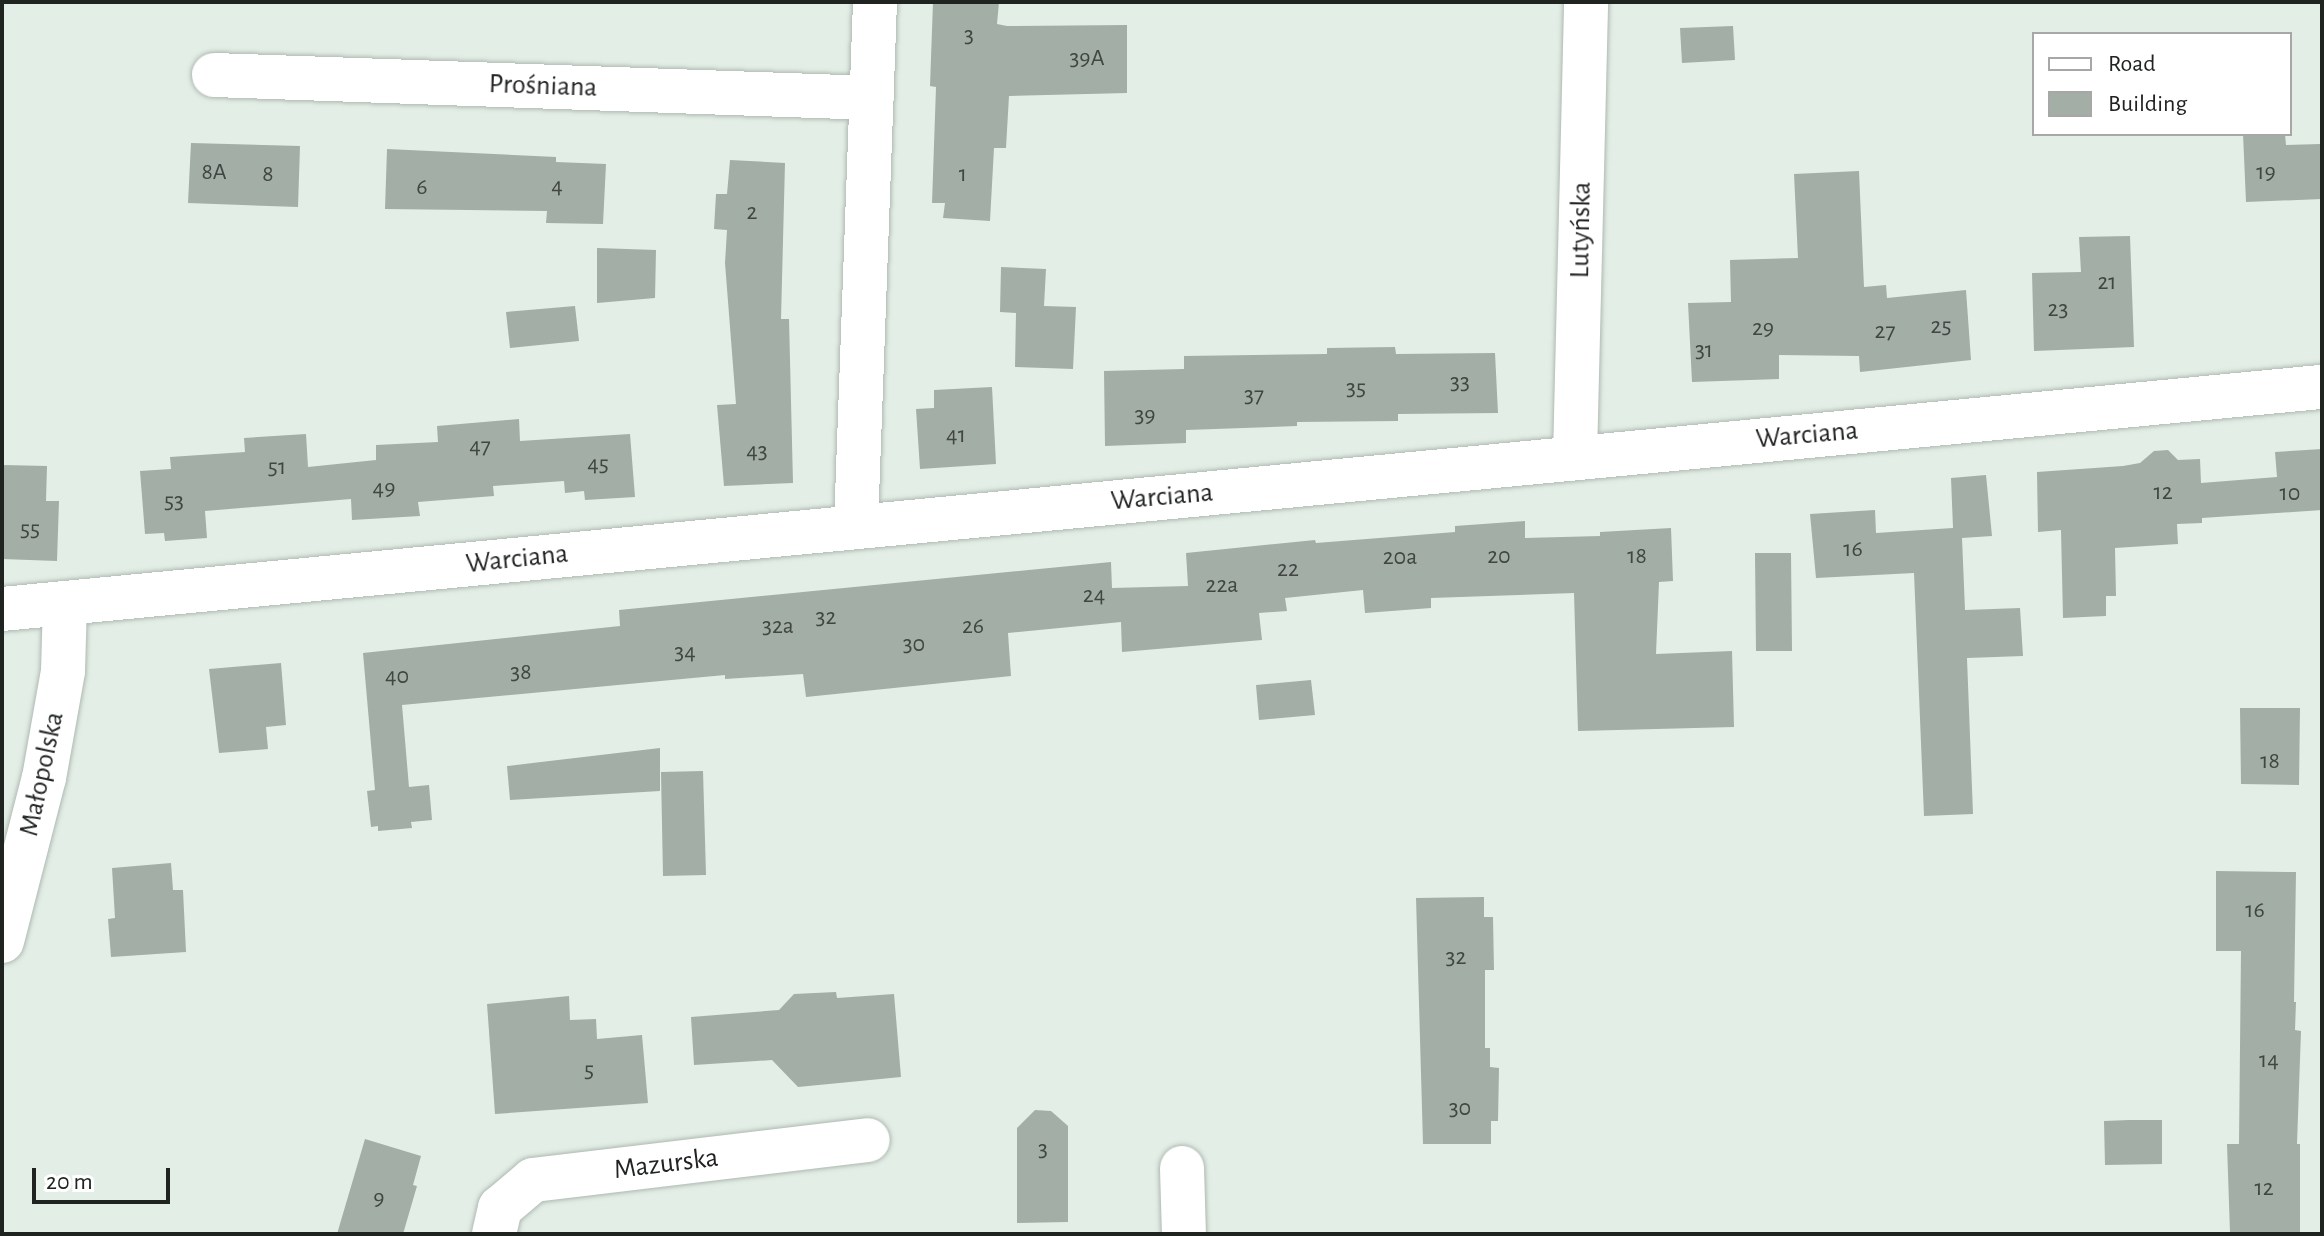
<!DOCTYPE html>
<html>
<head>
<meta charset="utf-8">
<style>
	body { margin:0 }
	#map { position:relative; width:2324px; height:1236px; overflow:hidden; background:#e3eee6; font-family:"Alegreya Sans",sans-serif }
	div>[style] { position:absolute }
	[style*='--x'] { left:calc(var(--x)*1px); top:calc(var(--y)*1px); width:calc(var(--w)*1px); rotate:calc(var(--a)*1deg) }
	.building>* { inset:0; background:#a3aea6 }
	.roads { filter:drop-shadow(0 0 2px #aeb9b2) drop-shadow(0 0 2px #aeb9b2) }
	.minor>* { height:44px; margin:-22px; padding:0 22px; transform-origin:22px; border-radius:22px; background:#fff }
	span { translate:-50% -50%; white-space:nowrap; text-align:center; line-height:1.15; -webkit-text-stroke:6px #fff; paint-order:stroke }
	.number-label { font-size:24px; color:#414642 }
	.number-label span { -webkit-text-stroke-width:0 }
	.street-label { font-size:28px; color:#202421 }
	.frame { position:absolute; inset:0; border:4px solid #202421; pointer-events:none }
	.legend { position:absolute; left:2032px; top:32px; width:260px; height:104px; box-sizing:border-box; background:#fff; border:2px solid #a6a7a6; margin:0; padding:10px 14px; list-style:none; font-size:24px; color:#202421 }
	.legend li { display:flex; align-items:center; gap:16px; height:40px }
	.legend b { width:40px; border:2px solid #a6a7a6 }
	.scale { position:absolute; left:32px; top:1168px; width:138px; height:36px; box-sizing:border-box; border:4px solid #202421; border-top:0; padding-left:10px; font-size:24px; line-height:28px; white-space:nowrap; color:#202421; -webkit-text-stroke:6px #fff; paint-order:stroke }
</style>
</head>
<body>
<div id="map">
	<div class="building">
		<i style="clip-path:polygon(933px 2px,999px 2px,997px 24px,1007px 26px,1127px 25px,1127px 93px,1009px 96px,1006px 148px,994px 148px,990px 221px,943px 218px,945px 203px,932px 203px,936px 87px,930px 86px)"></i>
		<i style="clip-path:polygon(1733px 26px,1735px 60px,1682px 63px,1680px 28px)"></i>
		<i style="clip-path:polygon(2243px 134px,2285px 134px,2286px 145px,2320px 144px,2322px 199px,2246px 202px)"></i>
		<i style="clip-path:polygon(191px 143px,300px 146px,298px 207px,188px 203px)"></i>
		<i style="clip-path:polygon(387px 149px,556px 157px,556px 162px,606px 164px,603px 224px,546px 223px,547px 211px,385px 209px)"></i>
		<i style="clip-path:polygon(730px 160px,785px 163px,781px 319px,789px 319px,793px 483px,724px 486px,717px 405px,736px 404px,725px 263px,727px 230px,714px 229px,716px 194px,727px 194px)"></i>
		<i style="clip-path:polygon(1859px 171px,1864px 287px,1886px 285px,1887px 298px,1966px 290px,1971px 360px,1860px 372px,1859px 356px,1779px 355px,1779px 379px,1692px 382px,1688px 303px,1731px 302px,1730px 260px,1798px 258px,1794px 174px)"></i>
		<i style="clip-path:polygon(2130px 236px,2134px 347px,2034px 351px,2032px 273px,2081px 272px,2079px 237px)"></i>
		<i style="clip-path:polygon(597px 248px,656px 250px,655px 298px,597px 303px)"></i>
		<i style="clip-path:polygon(1001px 267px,1046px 269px,1044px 306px,1076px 307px,1073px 369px,1015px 367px,1016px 313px,1000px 312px)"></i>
		<i style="clip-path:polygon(575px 306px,579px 341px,510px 348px,506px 312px)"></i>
		<i style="clip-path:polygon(1395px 347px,1396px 354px,1495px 353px,1498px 413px,1398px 414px,1398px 421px,1297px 422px,1297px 426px,1186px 430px,1186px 443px,1105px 446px,1104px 371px,1184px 369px,1184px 356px,1327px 354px,1327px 348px)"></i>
		<i style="clip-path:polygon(992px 387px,996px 464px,920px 469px,916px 409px,934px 408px,934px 390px)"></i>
		<i style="clip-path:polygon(519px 419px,520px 441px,630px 434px,635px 497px,585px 500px,584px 491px,565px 493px,564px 481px,493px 486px,494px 496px,418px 502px,420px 516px,352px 520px,351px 499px,205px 511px,207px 538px,165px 541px,164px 533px,145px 534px,140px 471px,171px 469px,170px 457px,245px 452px,244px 438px,306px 434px,308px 467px,376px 460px,376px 445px,438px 442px,437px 426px)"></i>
		<i style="clip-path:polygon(2322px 449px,2322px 510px,2202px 518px,2202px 523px,2177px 524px,2178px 544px,2115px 548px,2116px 596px,2106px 596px,2106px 616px,2063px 618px,2061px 530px,2038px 532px,2037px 472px,2123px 466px,2140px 463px,2154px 451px,2168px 450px,2178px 460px,2200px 459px,2201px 483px,2277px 477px,2275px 452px)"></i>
		<i style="clip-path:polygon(3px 465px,47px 466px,46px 501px,59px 501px,57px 561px,2px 559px)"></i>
		<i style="clip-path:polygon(1986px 475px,1992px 536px,1962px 538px,1965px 610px,2020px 608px,2023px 656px,1967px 658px,1973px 814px,1924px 816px,1914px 573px,1816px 578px,1810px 514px,1875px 510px,1876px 533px,1953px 528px,1951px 478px)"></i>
		<i style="clip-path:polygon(1525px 521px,1525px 538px,1600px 536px,1600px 532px,1671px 528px,1673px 581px,1659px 582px,1656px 654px,1732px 651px,1734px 727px,1578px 731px,1574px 593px,1431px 598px,1431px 608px,1365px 613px,1363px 590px,1285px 598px,1287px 611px,1259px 613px,1262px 640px,1122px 652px,1121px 622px,1008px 633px,1011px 676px,806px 697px,803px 674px,725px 679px,725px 675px,402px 705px,409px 787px,429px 785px,432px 820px,411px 822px,412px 828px,378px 831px,378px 826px,371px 827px,367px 791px,375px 790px,363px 653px,620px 626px,619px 610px,1111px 562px,1112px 588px,1188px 586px,1186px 553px,1315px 540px,1316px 543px,1455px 532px,1455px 526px)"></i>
		<i style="clip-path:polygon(1755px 553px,1791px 553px,1792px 651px,1756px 651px)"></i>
		<i style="clip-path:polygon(281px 663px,286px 725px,266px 727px,268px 749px,219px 753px,209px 669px)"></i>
		<i style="clip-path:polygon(1311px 680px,1315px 715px,1259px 720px,1256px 685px)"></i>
		<i style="clip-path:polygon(2240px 708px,2300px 708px,2299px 785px,2241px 784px)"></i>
		<i style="clip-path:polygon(660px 748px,660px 791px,510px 800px,507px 766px)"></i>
		<i style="clip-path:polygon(703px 771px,706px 875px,663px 876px,661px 772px)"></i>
		<i style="clip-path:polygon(171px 863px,173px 890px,183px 890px,186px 952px,111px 957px,108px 919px,115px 918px,112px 868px)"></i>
		<i style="clip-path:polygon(2216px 871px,2296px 872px,2294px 1002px,2296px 1002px,2295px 1030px,2301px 1031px,2297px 1144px,2300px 1144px,2300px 1234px,2230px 1233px,2227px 1144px,2239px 1144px,2241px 951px,2216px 951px)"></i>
		<i style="clip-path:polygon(1484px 897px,1484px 917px,1493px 917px,1494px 970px,1485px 970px,1485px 1048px,1490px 1048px,1490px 1067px,1499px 1068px,1498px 1121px,1491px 1121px,1491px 1144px,1423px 1144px,1416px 898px)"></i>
		<i style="clip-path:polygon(836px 992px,837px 998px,894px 994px,901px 1077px,798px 1087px,772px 1060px,694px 1065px,691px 1017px,779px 1010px,794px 994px)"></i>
		<i style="clip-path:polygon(569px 996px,570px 1020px,596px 1019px,597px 1039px,642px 1035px,648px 1103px,495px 1114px,487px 1004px)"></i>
		<i style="clip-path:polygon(1035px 1110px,1051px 1111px,1068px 1126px,1068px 1222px,1017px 1223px,1017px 1128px)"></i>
		<i style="clip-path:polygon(2129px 1120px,2162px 1120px,2162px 1164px,2105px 1165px,2104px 1121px)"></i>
		<i style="clip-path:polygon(365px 1139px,421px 1156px,413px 1185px,417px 1186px,403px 1234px,337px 1234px)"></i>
	</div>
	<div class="roads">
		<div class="minor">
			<i style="--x:214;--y:75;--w:658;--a:2"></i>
			<i style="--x:1575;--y:457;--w:455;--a:-88.6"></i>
			<i style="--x:856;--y:525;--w:523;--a:-87.92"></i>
			<i style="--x:2;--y:609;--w:2331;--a:-5.47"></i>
			<i style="--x:2;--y:941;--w:168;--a:-75.6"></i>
			<i style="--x:44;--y:778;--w:109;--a:-79.9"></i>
			<i style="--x:63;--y:671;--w:66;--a:-88.3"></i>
			<i style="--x:1182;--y:1168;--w:66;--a:88.3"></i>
			<i style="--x:494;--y:1234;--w:27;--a:-77"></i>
			<i style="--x:500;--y:1208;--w:43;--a:-40.3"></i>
			<i style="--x:533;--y:1180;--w:337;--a:-6.8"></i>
		</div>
	</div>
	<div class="number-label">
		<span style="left:969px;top:36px">3</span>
		<span style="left:1087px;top:59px">39A</span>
		<span style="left:214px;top:173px">8A</span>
		<span style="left:2266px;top:173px">19</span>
		<span style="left:268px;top:175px">8</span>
		<span style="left:963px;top:175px">1</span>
		<span style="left:557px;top:187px">4</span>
		<span style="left:422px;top:188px">6</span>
		<span style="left:752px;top:213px">2</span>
		<span style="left:2107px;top:283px">21</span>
		<span style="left:2058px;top:310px">23</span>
		<span style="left:1941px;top:327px">25</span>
		<span style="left:1763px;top:329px">29</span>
		<span style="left:1885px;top:332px">27</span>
		<span style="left:1704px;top:351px">31</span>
		<span style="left:1460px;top:383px">33</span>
		<span style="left:1356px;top:389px">35</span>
		<span style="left:1254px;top:396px">37</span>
		<span style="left:1145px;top:416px">39</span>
		<span style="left:956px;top:436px">41</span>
		<span style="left:480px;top:447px">47</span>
		<span style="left:757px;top:452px">43</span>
		<span style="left:598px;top:465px">45</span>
		<span style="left:277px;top:468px">51</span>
		<span style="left:384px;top:489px">49</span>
		<span style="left:2163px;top:493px">12</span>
		<span style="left:2290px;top:494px">10</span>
		<span style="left:174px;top:502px">53</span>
		<span style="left:30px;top:530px">55</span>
		<span style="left:1853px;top:550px">16</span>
		<span style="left:1499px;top:557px">20</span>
		<span style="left:1637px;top:557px">18</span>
		<span style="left:1400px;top:558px">20a</span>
		<span style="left:1288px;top:570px">22</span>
		<span style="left:1222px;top:586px">22a</span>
		<span style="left:1094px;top:596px">24</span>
		<span style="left:826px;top:618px">32</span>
		<span style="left:778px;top:627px">32a</span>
		<span style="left:973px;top:627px">26</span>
		<span style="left:914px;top:645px">30</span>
		<span style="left:685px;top:653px">34</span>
		<span style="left:521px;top:673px">38</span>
		<span style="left:397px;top:677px">40</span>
		<span style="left:2270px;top:762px">18</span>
		<span style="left:2255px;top:911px">16</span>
		<span style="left:1456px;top:958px">32</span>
		<span style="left:2269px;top:1061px">14</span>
		<span style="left:589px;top:1071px">5</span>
		<span style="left:1460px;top:1109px">30</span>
		<span style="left:1043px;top:1150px">3</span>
		<span style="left:2264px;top:1189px">12</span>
		<span style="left:379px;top:1199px">9</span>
	</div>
	<div class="street-label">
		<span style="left:543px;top:86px;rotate:2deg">Prośniana</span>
		<span style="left:1581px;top:230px;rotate:-89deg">Lutyńska</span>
		<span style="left:1807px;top:435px;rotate:-5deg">Warciana</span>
		<span style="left:1162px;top:497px;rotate:-5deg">Warciana</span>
		<span style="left:517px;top:559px;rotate:-6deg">Warciana</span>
		<span style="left:42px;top:774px;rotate:-78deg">Małopolska</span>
		<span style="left:666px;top:1164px;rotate:-7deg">Mazurska</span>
	</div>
	<div class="frame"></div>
	<ul class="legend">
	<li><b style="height:10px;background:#fff"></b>Road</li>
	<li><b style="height:22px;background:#a3aea6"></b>Building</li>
	</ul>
	<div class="scale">20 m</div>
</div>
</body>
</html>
